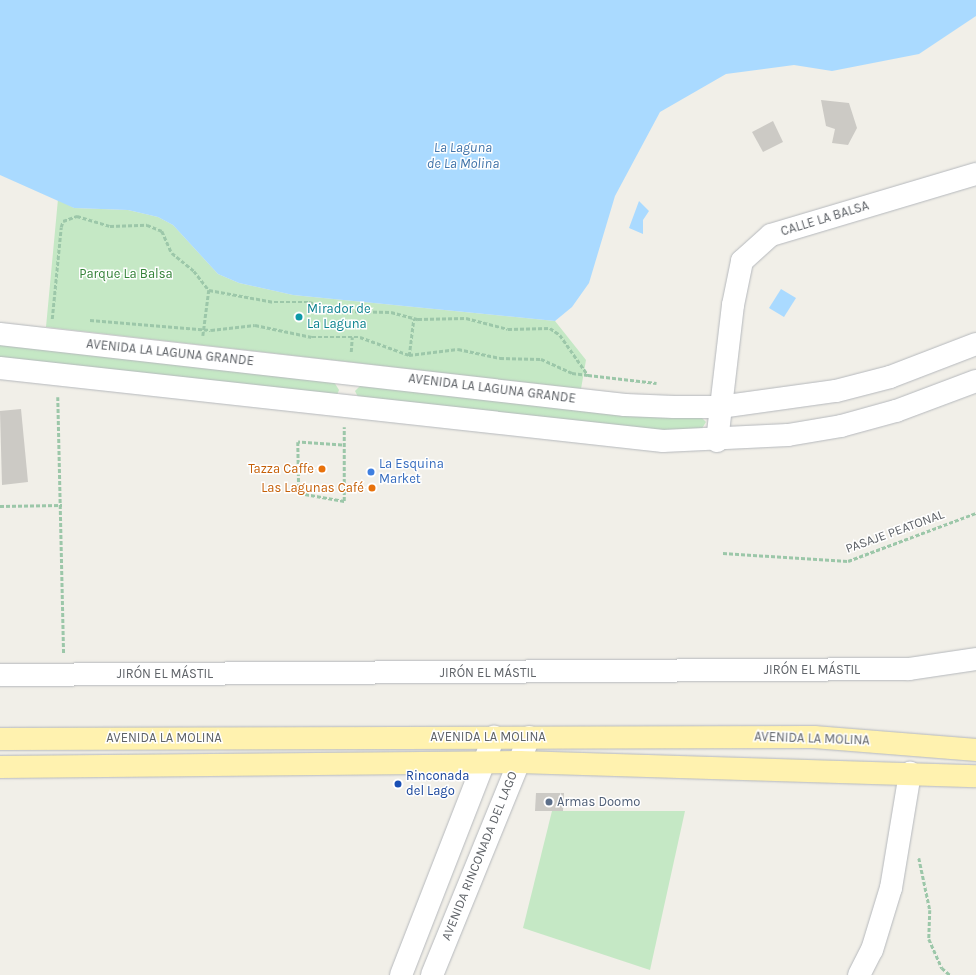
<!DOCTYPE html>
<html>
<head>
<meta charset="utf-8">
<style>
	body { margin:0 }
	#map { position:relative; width:976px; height:975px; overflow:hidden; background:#f1efe8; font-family:Karla,sans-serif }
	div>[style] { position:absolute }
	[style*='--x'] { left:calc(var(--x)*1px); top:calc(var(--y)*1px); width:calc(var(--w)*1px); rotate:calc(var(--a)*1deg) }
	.green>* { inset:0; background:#c5e8c5 }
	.water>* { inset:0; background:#aadaff }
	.building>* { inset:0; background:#cccac5 }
	.path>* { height:2.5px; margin-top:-1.25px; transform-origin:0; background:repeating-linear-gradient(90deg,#9cc7a9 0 4px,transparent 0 6px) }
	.roads { filter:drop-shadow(0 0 1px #b5b8bc) drop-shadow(0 0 1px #b5b8bc) }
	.street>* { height:22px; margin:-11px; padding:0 11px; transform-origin:11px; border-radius:11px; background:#fff }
	.secondary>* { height:22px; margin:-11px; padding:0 11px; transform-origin:11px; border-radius:11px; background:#fff }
	.primary>* { height:22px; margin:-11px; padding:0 11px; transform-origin:11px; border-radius:11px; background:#fff2af }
	.dots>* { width:11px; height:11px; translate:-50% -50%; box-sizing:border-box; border:2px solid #fff; border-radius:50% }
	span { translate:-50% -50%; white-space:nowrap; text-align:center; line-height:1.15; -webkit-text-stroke:3px #fff; paint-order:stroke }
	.street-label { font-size:13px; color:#5f6368 }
	.park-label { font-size:13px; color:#348238 }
	.culture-label { font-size:13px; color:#0d838f }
	.left { translate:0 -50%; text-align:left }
	.shop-label { font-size:13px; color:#366cbe }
	.food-label { font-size:13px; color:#c56008 }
	.right { translate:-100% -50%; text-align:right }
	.transit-label { font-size:13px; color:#164399 }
	.service-label { font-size:13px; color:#4e5e75 }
	.water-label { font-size:14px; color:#4174aa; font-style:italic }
</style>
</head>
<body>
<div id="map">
	<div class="green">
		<i style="clip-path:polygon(58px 199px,74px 208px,128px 210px,158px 217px,173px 225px,218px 274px,239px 283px,293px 295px,555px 321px,586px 360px,581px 389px,46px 327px)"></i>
		<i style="clip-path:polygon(0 343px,334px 382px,339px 390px,337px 395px,0 358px)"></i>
		<i style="clip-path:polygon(361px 385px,700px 416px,706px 422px,701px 430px,661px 431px,359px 399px,355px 391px)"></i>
		<i style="clip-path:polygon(552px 811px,685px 811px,650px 970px,523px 928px)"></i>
	</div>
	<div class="water">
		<i style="clip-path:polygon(0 0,976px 0,976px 16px,919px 54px,832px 71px,794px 65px,726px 74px,660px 112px,615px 196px,589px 283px,572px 307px,555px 321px,293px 295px,239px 283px,218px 274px,173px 225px,158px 217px,128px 210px,74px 208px,0 175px)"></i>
		<i style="clip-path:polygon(639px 201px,649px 211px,643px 220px,643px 234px,629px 228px)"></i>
		<i style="clip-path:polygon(781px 289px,796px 298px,784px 317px,769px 308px)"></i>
	</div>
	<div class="building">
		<i style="clip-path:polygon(821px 100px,849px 103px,857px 128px,848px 145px,832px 143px,835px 129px,826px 126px)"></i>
		<i style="clip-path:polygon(773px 121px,783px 142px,763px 152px,752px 132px)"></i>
		<i style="clip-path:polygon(21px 409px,28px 482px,2px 485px,0 411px)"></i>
		<i style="clip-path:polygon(536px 793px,564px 793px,563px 811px,535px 811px)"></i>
	</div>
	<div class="path">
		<i style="--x:209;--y:290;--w:66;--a:10.5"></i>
		<i style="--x:274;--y:302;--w:35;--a:0"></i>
		<i style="--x:309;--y:302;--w:35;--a:15"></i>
		<i style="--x:343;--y:311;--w:48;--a:1.2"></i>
		<i style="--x:391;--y:312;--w:28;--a:15"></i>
		<i style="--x:418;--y:319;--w:48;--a:-1.2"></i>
		<i style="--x:466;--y:318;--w:43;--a:14.7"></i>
		<i style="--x:508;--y:329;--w:42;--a:-1.4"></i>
		<i style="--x:550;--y:328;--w:12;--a:35"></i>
		<i style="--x:560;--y:335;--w:49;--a:55"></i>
		<i style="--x:588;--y:375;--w:69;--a:6.6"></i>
		<i style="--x:52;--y:319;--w:92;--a:-84.4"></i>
		<i style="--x:61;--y:227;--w:6;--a:-72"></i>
		<i style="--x:63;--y:221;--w:15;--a:-20"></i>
		<i style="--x:77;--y:216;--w:34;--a:17"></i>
		<i style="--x:110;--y:226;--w:37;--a:-2"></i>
		<i style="--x:147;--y:225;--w:16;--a:22"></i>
		<i style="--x:162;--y:231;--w:24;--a:66"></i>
		<i style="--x:172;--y:253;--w:28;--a:39"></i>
		<i style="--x:194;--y:271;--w:24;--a:52"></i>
		<i style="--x:209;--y:290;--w:46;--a:97.4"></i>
		<i style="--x:90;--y:320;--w:121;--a:4.7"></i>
		<i style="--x:211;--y:330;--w:44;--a:-6.5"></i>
		<i style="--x:255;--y:325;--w:58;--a:11.9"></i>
		<i style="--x:312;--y:337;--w:48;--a:0"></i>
		<i style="--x:360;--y:337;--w:52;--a:20.2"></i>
		<i style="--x:409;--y:355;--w:49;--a:-7"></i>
		<i style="--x:458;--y:349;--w:43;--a:12.1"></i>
		<i style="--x:500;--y:358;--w:41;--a:1.4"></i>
		<i style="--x:541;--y:359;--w:34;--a:24"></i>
		<i style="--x:572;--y:373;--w:16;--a:7"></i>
		<i style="--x:351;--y:352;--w:15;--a:-86"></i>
		<i style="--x:409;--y:356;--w:38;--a:-83"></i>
		<i style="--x:58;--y:397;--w:257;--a:88.7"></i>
		<i style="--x:342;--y:445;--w:44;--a:-176.1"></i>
		<i style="--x:298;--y:442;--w:51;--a:88.9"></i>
		<i style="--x:299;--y:493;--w:46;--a:10.1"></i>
		<i style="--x:344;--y:501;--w:74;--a:-90"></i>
		<i style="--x:0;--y:506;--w:62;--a:-0.9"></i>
		<i style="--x:723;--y:553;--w:125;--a:3.7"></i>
		<i style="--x:848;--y:561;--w:137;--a:-20.6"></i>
		<i style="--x:919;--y:858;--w:53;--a:78.1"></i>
		<i style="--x:930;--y:910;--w:29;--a:92"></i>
		<i style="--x:929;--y:939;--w:32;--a:66"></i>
		<i style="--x:942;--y:968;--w:11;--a:41"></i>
	</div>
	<div class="roads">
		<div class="street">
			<i style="--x:717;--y:441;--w:137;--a:-83.3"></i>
			<i style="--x:733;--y:305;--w:45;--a:-78.4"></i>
			<i style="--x:742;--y:261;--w:39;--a:-42"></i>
			<i style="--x:771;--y:235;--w:214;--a:-16.6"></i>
			<i style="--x:0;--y:675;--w:909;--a:-0.38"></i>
			<i style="--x:909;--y:669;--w:68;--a:-8.5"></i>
			<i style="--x:859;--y:975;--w:28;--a:-63"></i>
			<i style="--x:872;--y:950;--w:65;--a:-73"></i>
			<i style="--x:891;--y:888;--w:117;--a:-80.6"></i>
		</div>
		<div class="secondary">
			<i style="--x:0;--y:334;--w:629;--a:6.48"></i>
			<i style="--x:625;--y:405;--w:49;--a:2.3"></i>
			<i style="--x:674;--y:407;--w:46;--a:0"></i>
			<i style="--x:720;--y:407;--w:117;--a:-7.9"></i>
			<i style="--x:836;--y:391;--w:56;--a:-14.5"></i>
			<i style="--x:890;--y:377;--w:92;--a:-21"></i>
			<i style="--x:0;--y:368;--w:667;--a:6.28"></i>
			<i style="--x:663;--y:441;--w:125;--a:-2.7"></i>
			<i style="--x:788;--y:435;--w:54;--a:-9.6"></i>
			<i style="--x:841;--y:426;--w:57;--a:-15.3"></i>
			<i style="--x:896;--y:411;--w:85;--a:-20.6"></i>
			<i style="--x:401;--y:975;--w:256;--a:-68.7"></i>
			<i style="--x:432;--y:975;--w:257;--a:-67.8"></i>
		</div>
		<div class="primary">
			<i style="--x:0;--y:739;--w:814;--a:-0.14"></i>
			<i style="--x:814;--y:737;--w:163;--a:4.6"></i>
			<i style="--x:0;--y:767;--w:519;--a:-0.55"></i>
			<i style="--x:519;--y:762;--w:457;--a:1.8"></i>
		</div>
	</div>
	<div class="dots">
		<i style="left:299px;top:317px;background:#0f9aa8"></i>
		<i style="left:322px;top:469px;background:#e8710a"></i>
		<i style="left:371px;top:472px;background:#3f7fe0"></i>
		<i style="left:372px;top:488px;background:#e8710a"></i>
		<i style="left:398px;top:784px;background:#1a4fb4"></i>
		<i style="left:549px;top:802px;background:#5c6f8a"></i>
	</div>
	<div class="street-label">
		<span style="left:825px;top:219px;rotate:-17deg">CALLE LA BALSA</span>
		<span style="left:170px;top:353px;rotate:6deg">AVENIDA LA LAGUNA GRANDE</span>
		<span style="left:492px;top:389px;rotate:7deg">AVENIDA LA LAGUNA GRANDE</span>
		<span style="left:895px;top:532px;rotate:-20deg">PASAJE PEATONAL</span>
		<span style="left:812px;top:670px">JIRÓN EL MÁSTIL</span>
		<span style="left:488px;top:673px">JIRÓN EL MÁSTIL</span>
		<span style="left:165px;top:674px">JIRÓN EL MÁSTIL</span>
		<span style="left:488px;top:737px">AVENIDA LA MOLINA</span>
		<span style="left:164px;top:738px">AVENIDA LA MOLINA</span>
		<span style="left:812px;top:739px;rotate:2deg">AVENIDA LA MOLINA</span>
		<span style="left:480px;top:856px;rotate:-68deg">AVENIDA RINCONADA DEL LAGO</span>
	</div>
	<div class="park-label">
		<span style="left:126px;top:274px">Parque La Balsa</span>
	</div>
	<div class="culture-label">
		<span class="left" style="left:307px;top:317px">Mirador de<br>La Laguna</span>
	</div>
	<div class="shop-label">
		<span class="left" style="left:379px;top:472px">La Esquina<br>Market</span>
	</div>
	<div class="food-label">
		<span class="right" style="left:314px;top:469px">Tazza Caffe</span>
		<span class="right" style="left:364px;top:488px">Las Lagunas Café</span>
	</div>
	<div class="transit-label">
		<span class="left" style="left:406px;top:784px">Rinconada<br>del Lago</span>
	</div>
	<div class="service-label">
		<span class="left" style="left:557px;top:802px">Armas Doomo</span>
	</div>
	<div class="water-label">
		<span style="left:463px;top:156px">La Laguna<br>de La Molina</span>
	</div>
</div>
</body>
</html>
